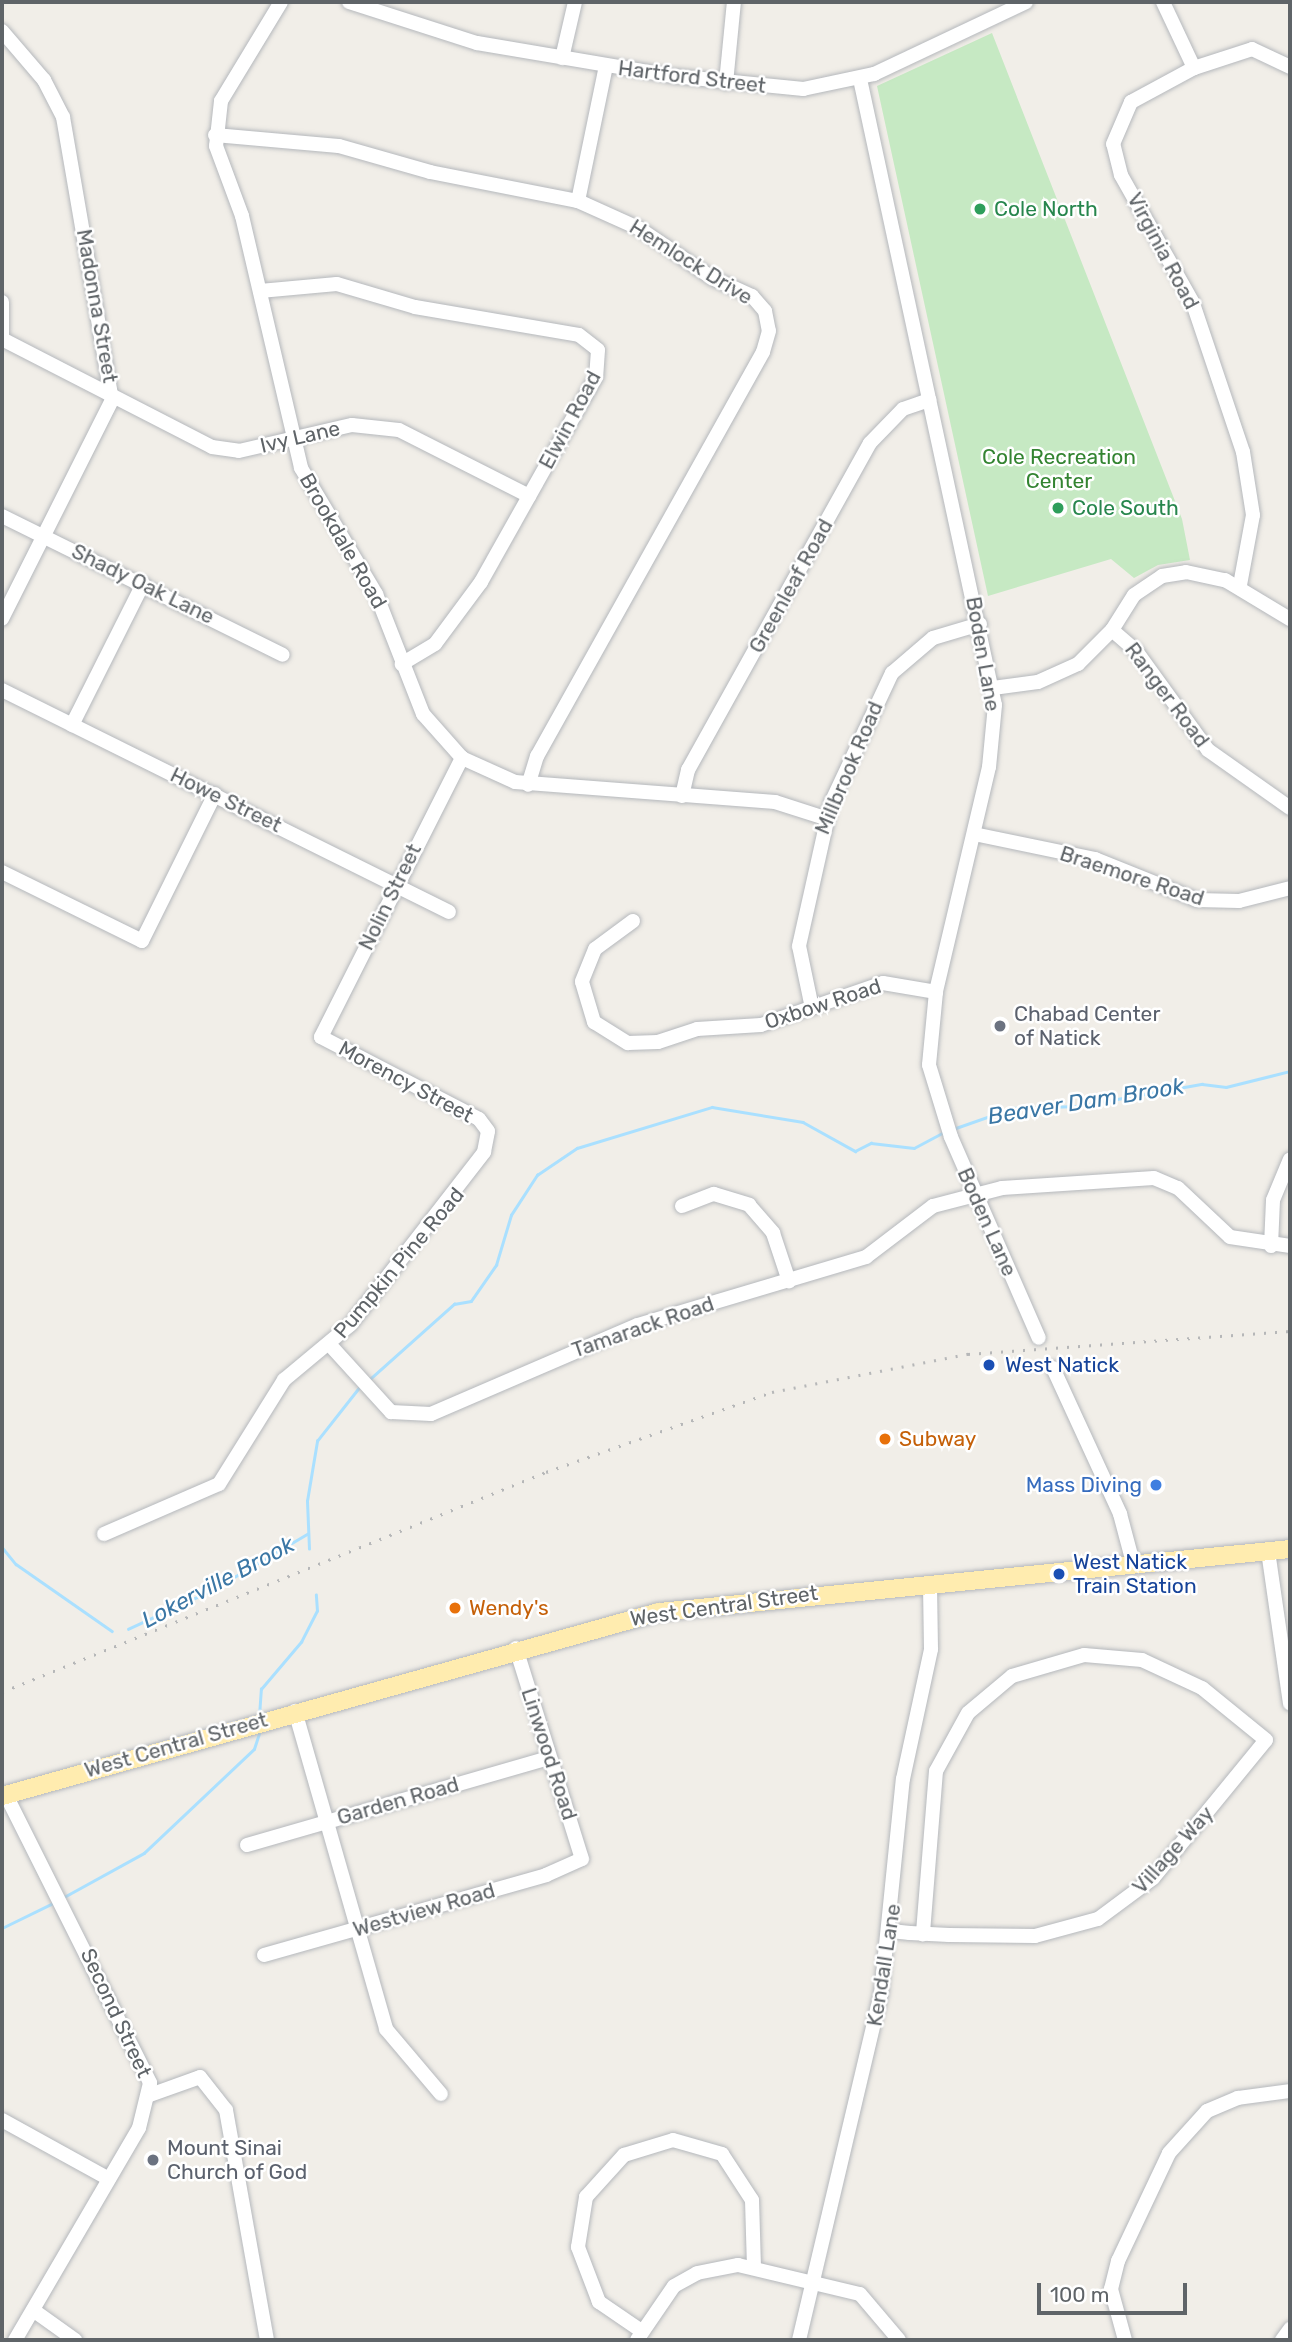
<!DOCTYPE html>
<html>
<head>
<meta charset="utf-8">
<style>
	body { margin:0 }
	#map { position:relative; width:1292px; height:2342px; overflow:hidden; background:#f1eee8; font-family:Rubik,sans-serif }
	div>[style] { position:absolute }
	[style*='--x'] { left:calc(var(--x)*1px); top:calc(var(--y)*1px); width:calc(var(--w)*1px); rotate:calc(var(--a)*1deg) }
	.green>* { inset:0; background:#c6e9c3 }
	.stream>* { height:2.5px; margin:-1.25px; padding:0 1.25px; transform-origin:1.25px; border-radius:1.25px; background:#aae0ff }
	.roads { filter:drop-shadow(0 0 2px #b5b8bc) drop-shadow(0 0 2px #b5b8bc) }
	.minor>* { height:14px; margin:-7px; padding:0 7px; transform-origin:7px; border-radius:7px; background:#fff }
	.major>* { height:18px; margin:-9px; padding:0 9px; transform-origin:9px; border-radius:9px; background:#ffecaf }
	.rail>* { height:2.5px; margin-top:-1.25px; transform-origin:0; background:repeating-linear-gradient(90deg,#b6b7b8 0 2px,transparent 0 11px) }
	.dots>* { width:19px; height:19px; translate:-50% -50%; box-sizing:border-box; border:4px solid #fff; border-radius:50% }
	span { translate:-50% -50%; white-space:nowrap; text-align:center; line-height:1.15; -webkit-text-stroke:5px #fff; paint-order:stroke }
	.street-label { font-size:21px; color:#5f6468 }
	.leisure-label { font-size:21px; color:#27864d }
	.left { translate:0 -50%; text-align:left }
	.park-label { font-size:21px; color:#338431 }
	.worship-label { font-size:21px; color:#5b616d }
	.transit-label { font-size:21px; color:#164399 }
	.food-label { font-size:21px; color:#c56008 }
	.shop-label { font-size:21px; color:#366cbe }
	.right { translate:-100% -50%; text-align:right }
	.water-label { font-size:23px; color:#3b77a5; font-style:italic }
	.frame { position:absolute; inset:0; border:4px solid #5f6468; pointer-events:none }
	.scale { position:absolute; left:1037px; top:2283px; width:150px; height:32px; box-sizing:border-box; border:4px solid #5f6468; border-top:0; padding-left:9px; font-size:21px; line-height:24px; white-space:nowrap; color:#5f6468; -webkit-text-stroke:5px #fff; paint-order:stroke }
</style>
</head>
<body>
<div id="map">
	<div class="green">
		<i style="clip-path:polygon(992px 33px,1182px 519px,1190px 560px,1158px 565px,1134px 578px,1111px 559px,988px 596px,877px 86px)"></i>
	</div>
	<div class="stream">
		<i style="--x:953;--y:1129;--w:64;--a:-19.3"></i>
		<i style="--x:1013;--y:1108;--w:65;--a:-1.8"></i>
		<i style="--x:1078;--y:1106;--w:126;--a:-10.1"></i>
		<i style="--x:1202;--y:1084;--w:24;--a:7"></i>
		<i style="--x:1226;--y:1087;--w:66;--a:-14"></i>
		<i style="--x:370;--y:1379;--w:113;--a:-41.8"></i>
		<i style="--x:454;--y:1304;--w:17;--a:-10"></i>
		<i style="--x:471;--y:1301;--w:44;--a:-55.2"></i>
		<i style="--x:496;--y:1265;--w:52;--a:-73.3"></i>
		<i style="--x:511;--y:1215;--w:48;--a:-57"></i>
		<i style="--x:537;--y:1175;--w:48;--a:-34"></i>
		<i style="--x:577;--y:1148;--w:141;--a:-16.9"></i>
		<i style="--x:712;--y:1107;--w:92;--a:9.4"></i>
		<i style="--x:803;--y:1122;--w:60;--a:29.1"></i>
		<i style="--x:855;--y:1151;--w:18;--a:-27"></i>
		<i style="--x:871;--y:1143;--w:43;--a:6.6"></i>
		<i style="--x:914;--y:1148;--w:34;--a:-28"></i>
		<i style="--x:2;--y:1547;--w:22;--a:51"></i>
		<i style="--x:16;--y:1564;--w:117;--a:34.9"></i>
		<i style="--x:309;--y:1549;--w:48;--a:-92.4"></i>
		<i style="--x:307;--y:1501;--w:61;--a:-80.5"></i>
		<i style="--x:317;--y:1441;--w:71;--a:-51.8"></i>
		<i style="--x:128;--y:1629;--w:95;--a:-24.9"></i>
		<i style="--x:214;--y:1589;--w:108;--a:-30.6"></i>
		<i style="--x:259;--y:1716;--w:27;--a:-86"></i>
		<i style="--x:261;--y:1689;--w:62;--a:-49.6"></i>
		<i style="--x:301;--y:1642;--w:35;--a:-63"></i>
		<i style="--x:317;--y:1611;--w:16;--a:-94"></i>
		<i style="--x:64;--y:1897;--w:91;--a:-28.8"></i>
		<i style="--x:144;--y:1853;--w:151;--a:-43.4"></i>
		<i style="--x:254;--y:1749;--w:20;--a:-72"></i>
		<i style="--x:2;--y:1928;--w:59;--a:-26.1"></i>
	</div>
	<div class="roads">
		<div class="minor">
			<i style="--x:281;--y:2;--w:116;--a:121.2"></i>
			<i style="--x:221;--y:101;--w:45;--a:96.3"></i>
			<i style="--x:216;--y:146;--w:75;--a:69.6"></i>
			<i style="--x:242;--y:216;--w:259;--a:76.8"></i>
			<i style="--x:301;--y:468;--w:147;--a:59.2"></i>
			<i style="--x:376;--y:594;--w:129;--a:68.6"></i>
			<i style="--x:423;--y:714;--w:59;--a:48.4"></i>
			<i style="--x:462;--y:758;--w:58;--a:24.4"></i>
			<i style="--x:515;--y:782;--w:261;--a:4.4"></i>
			<i style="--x:775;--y:802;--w:52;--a:17.7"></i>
			<i style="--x:349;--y:2;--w:134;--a:17.8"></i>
			<i style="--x:477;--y:43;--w:199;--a:9.6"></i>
			<i style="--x:673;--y:76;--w:131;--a:5.7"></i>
			<i style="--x:803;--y:89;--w:73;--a:-11.9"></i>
			<i style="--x:874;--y:74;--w:168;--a:-25.3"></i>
			<i style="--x:1163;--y:2;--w:73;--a:64.8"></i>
			<i style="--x:2;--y:31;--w:65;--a:49.4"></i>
			<i style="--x:44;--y:80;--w:42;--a:62.8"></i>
			<i style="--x:63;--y:117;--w:287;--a:80.2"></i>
			<i style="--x:112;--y:400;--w:245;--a:116.7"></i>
			<i style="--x:562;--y:58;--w:57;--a:-76.9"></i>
			<i style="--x:860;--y:79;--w:640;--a:77.83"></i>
			<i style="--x:995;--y:705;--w:62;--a:95.5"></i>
			<i style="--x:989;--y:767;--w:231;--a:103.3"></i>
			<i style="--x:936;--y:992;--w:73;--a:95.5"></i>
			<i style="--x:929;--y:1065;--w:75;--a:73"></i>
			<i style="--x:951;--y:1137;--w:219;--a:66.4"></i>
			<i style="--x:726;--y:83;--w:81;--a:-84.4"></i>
			<i style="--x:215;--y:135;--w:124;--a:5.1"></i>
			<i style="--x:339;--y:146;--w:95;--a:15.9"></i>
			<i style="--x:430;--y:172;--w:151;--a:11.1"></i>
			<i style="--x:578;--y:201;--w:68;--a:24.3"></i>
			<i style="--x:640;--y:229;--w:87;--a:34.2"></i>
			<i style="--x:712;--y:278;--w:44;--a:24.2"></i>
			<i style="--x:752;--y:296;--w:20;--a:49"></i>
			<i style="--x:765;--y:311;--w:20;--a:79"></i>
			<i style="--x:769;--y:331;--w:22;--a:106"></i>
			<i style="--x:763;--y:352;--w:463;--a:119.2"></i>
			<i style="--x:537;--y:756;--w:30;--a:107"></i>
			<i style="--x:578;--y:201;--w:138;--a:-78.3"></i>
			<i style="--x:260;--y:291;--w:77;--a:-5.2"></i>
			<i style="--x:337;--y:284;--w:81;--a:16.4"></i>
			<i style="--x:415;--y:307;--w:166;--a:9.7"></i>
			<i style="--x:579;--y:335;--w:24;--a:38"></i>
			<i style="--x:598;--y:350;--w:27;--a:94"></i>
			<i style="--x:596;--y:377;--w:235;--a:119.3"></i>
			<i style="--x:481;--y:582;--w:77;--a:126.6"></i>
			<i style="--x:435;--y:644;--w:39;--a:149"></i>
			<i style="--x:2;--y:302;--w:37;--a:90"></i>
			<i style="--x:2;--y:339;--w:236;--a:27.2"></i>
			<i style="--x:212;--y:447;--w:27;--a:8"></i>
			<i style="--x:239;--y:451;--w:116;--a:-13"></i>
			<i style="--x:352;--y:425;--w:47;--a:6.1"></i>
			<i style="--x:399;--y:430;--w:146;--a:26.9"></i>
			<i style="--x:2;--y:516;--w:313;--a:26.3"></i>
			<i style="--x:1240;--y:585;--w:71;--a:-79.5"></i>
			<i style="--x:1253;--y:515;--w:64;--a:-99"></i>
			<i style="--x:1243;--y:452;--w:157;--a:-108.6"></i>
			<i style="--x:1193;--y:303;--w:147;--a:-119.4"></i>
			<i style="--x:1121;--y:175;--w:32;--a:-104"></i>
			<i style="--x:1113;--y:144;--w:46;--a:-66.8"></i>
			<i style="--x:1131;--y:102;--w:72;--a:-28.4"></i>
			<i style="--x:1194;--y:68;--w:61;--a:-18.1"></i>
			<i style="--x:1252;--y:49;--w:42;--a:25.3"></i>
			<i style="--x:1112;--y:630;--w:33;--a:41"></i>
			<i style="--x:1137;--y:652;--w:121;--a:54.1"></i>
			<i style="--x:1208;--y:750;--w:100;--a:35.3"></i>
			<i style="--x:993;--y:688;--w:45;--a:-7.6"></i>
			<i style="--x:1038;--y:682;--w:44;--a:-24.2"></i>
			<i style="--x:1078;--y:664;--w:48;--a:-45"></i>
			<i style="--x:1112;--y:630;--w:41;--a:-57.8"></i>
			<i style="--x:1134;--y:595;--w:34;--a:-34"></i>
			<i style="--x:1162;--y:576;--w:24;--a:-9"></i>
			<i style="--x:1186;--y:572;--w:40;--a:12"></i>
			<i style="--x:1225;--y:580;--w:76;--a:31"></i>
			<i style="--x:2;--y:690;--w:499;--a:26.4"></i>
			<i style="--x:72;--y:725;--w:158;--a:-63.3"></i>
			<i style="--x:682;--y:796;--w:27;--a:-77"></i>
			<i style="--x:688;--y:770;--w:374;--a:-60.9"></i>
			<i style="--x:870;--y:443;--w:47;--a:-45.9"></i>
			<i style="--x:903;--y:409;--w:28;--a:-19"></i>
			<i style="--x:974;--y:834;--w:124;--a:11.7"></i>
			<i style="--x:1095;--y:859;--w:110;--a:21.9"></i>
			<i style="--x:1197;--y:900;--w:42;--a:1.4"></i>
			<i style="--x:1239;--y:901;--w:53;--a:-14.3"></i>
			<i style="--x:2;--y:872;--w:156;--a:26.2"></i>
			<i style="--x:142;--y:941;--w:164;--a:-63.6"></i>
			<i style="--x:633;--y:921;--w:47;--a:143.6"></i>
			<i style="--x:595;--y:949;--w:35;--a:112"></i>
			<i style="--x:582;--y:982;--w:42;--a:73.3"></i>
			<i style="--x:594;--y:1022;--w:40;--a:32"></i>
			<i style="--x:628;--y:1043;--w:30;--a:-2"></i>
			<i style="--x:658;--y:1042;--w:41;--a:-18.4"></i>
			<i style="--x:697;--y:1029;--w:64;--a:-3.6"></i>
			<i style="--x:761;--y:1025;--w:129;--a:-19"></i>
			<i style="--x:883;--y:983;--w:54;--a:9.6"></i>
			<i style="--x:812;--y:1008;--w:63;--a:-101.8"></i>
			<i style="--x:799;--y:946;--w:147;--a:-77.4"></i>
			<i style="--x:831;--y:803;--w:144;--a:-64.9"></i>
			<i style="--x:892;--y:673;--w:54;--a:-40.5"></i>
			<i style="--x:933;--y:638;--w:49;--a:-16.6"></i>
			<i style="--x:682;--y:1206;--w:34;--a:-21"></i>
			<i style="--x:714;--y:1194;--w:37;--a:17"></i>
			<i style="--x:749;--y:1205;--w:37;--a:49"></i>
			<i style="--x:773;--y:1233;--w:51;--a:71.6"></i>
			<i style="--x:1271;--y:1246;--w:46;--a:-87.5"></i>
			<i style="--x:1273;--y:1200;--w:44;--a:-67.5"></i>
			<i style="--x:330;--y:1345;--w:91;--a:47.7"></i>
			<i style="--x:391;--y:1412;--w:40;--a:2.9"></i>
			<i style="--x:431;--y:1414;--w:225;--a:-23.3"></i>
			<i style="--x:638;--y:1325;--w:238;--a:-16.6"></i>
			<i style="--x:866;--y:1257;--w:84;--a:-37.3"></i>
			<i style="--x:933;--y:1206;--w:71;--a:-14.6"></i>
			<i style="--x:1002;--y:1188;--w:152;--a:-3.8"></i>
			<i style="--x:1154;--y:1178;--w:26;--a:23"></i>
			<i style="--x:1178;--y:1188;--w:71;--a:43.3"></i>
			<i style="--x:1230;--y:1237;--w:61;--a:8.5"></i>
			<i style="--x:1053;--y:1368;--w:161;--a:65.3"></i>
			<i style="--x:1120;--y:1514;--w:51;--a:75.1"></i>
			<i style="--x:104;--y:1534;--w:125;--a:-23.5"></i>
			<i style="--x:219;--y:1484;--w:123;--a:-58"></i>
			<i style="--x:284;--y:1380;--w:86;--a:-39.8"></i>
			<i style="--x:350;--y:1325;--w:219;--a:-52.2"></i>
			<i style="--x:484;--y:1152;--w:21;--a:-79"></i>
			<i style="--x:488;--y:1131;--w:15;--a:-127"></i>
			<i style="--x:479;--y:1119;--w:178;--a:-152.6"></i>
			<i style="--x:321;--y:1037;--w:313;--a:-63.2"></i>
			<i style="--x:1268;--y:1551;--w:154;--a:81.8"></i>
			<i style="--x:295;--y:1711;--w:331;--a:74"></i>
			<i style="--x:386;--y:2029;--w:85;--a:49.8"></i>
			<i style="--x:6;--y:1795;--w:322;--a:63.4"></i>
			<i style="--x:150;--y:2083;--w:46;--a:103.7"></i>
			<i style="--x:139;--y:2128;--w:246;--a:120.3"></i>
			<i style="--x:247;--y:1845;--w:314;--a:-16.1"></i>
			<i style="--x:891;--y:1931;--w:19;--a:6"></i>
			<i style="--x:910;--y:1933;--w:39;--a:3"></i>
			<i style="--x:949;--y:1935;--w:86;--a:0.7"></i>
			<i style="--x:1035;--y:1936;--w:65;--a:-15.1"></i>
			<i style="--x:1098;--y:1919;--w:69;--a:-36.7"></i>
			<i style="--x:1153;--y:1878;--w:178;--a:-50.7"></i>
			<i style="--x:1266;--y:1740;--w:82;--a:-140.9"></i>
			<i style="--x:1202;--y:1688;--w:66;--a:-155"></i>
			<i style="--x:1142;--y:1660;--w:58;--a:-175.1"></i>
			<i style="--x:1084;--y:1655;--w:75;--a:163.7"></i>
			<i style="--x:1012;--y:1676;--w:57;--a:139.9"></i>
			<i style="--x:968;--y:1713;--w:66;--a:118.9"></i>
			<i style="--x:936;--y:1771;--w:164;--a:94.6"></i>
			<i style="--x:264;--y:1955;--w:293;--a:-15.8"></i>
			<i style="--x:546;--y:1875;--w:39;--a:-24"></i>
			<i style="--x:582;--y:1859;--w:221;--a:-107.4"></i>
			<i style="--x:150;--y:2095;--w:53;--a:-19.8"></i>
			<i style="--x:200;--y:2077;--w:42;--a:51.8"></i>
			<i style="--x:226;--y:2110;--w:234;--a:79.9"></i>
			<i style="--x:2;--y:2120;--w:122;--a:28.9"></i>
			<i style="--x:33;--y:2310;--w:52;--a:35.5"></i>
			<i style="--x:640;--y:2330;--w:50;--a:-145.7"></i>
			<i style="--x:599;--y:2302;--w:59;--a:-110.9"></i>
			<i style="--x:578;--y:2247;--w:51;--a:-80.9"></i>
			<i style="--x:586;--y:2197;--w:57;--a:-47.9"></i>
			<i style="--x:624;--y:2155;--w:51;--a:-17"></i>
			<i style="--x:673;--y:2140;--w:51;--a:15.9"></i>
			<i style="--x:722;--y:2154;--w:55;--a:56.9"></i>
			<i style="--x:752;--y:2200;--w:66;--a:88.3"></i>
			<i style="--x:637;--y:2340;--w:65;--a:-55.6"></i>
			<i style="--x:674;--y:2286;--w:26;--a:-29"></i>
			<i style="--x:697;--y:2273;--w:42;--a:-11"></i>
			<i style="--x:738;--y:2265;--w:125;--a:13.4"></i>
			<i style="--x:860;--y:2294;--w:60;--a:49.7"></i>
			<i style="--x:799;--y:2340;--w:356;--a:-76.7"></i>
			<i style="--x:881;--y:1994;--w:216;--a:-84.2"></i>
			<i style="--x:903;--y:1779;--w:133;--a:-77.8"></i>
			<i style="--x:931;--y:1649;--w:65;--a:-90.9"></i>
			<i style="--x:1125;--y:2340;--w:53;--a:-105.4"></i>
			<i style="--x:1111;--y:2289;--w:29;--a:-76"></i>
			<i style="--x:1118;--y:2261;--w:119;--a:-64.7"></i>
			<i style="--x:1169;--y:2153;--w:57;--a:-47.9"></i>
			<i style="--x:1207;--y:2111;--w:34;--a:-23"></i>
			<i style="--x:1238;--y:2098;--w:52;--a:-7.7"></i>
			<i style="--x:1282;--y:2340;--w:14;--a:-54"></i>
		</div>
		<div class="major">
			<i style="--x:2;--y:1796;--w:682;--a:-15.65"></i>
			<i style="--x:659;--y:1612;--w:634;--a:-5.7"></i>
		</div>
	</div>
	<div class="rail">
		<i style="--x:2;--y:1692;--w:587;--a:-22.02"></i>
		<i style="--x:546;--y:1472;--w:240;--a:-19.5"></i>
		<i style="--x:772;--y:1392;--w:200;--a:-11"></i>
		<i style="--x:968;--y:1354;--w:323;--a:-4.1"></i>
	</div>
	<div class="dots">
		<i style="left:980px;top:209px;background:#2e9e5b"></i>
		<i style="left:1058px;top:508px;background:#2e9e5b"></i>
		<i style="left:1000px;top:1026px;background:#6b7280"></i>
		<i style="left:989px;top:1365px;background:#1a4fb4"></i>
		<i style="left:885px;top:1439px;background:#e8710a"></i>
		<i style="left:1156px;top:1485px;background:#3f7fe0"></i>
		<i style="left:1059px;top:1574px;background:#1a4fb4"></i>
		<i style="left:455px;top:1608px;background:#e8710a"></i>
		<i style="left:153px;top:2160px;background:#6b7280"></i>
	</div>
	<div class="street-label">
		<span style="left:692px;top:77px;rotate:7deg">Hartford Street</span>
		<span style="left:1163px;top:251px;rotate:62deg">Virginia Road</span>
		<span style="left:691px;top:262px;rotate:32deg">Hemlock Drive</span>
		<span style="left:97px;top:306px;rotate:80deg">Madonna Street</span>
		<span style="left:570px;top:420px;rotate:-62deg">Elwin Road</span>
		<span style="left:300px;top:437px;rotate:-13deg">Ivy Lane</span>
		<span style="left:343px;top:541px;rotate:60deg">Brookdale Road</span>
		<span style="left:143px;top:584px;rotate:26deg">Shady Oak Lane</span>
		<span style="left:791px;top:586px;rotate:-61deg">Greenleaf Road</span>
		<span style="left:983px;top:654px;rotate:80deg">Boden Lane</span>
		<span style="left:1167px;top:695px;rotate:53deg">Ranger Road</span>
		<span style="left:849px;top:768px;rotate:-67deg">Millbrook Road</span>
		<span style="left:226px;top:800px;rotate:26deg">Howe Street</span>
		<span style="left:1132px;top:876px;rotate:18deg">Braemore Road</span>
		<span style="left:390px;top:897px;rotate:-64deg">Nolin Street</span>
		<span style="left:823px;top:1004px;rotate:-18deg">Oxbow Road</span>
		<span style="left:406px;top:1082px;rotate:28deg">Morency Street</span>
		<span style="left:987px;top:1222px;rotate:66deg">Boden Lane</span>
		<span style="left:399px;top:1263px;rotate:-50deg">Pumpkin Pine Road</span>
		<span style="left:643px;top:1327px;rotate:-19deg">Tamarack Road</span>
		<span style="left:724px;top:1606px;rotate:-8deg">West Central Street</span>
		<span style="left:176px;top:1745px;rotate:-16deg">West Central Street</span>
		<span style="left:549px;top:1754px;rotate:72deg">Linwood Road</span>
		<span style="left:398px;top:1801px;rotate:-16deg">Garden Road</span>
		<span style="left:1173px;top:1850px;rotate:-48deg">Village Way</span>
		<span style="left:424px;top:1910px;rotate:-16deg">Westview Road</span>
		<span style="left:884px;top:1965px;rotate:-81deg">Kendall Lane</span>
		<span style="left:116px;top:2013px;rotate:65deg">Second Street</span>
	</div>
	<div class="leisure-label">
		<span class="left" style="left:994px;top:209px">Cole North</span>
		<span class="left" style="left:1072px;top:508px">Cole South</span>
	</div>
	<div class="park-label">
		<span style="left:1059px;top:469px">Cole Recreation<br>Center</span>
	</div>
	<div class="worship-label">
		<span class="left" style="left:1014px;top:1026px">Chabad Center<br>of Natick</span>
		<span class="left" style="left:167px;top:2160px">Mount Sinai<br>Church of God</span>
	</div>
	<div class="transit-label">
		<span class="left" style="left:1005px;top:1365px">West Natick</span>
		<span class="left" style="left:1073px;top:1574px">West Natick<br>Train Station</span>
	</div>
	<div class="food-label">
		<span class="left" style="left:899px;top:1439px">Subway</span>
		<span class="left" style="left:469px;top:1608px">Wendy's</span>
	</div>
	<div class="shop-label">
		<span class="right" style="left:1142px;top:1485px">Mass Diving</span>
	</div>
	<div class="water-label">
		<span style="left:1086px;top:1101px;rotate:-9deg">Beaver Dam Brook</span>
		<span style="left:218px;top:1582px;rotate:-28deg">Lokerville Brook</span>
	</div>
	<div class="frame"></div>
	<div class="scale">100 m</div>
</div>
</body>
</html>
